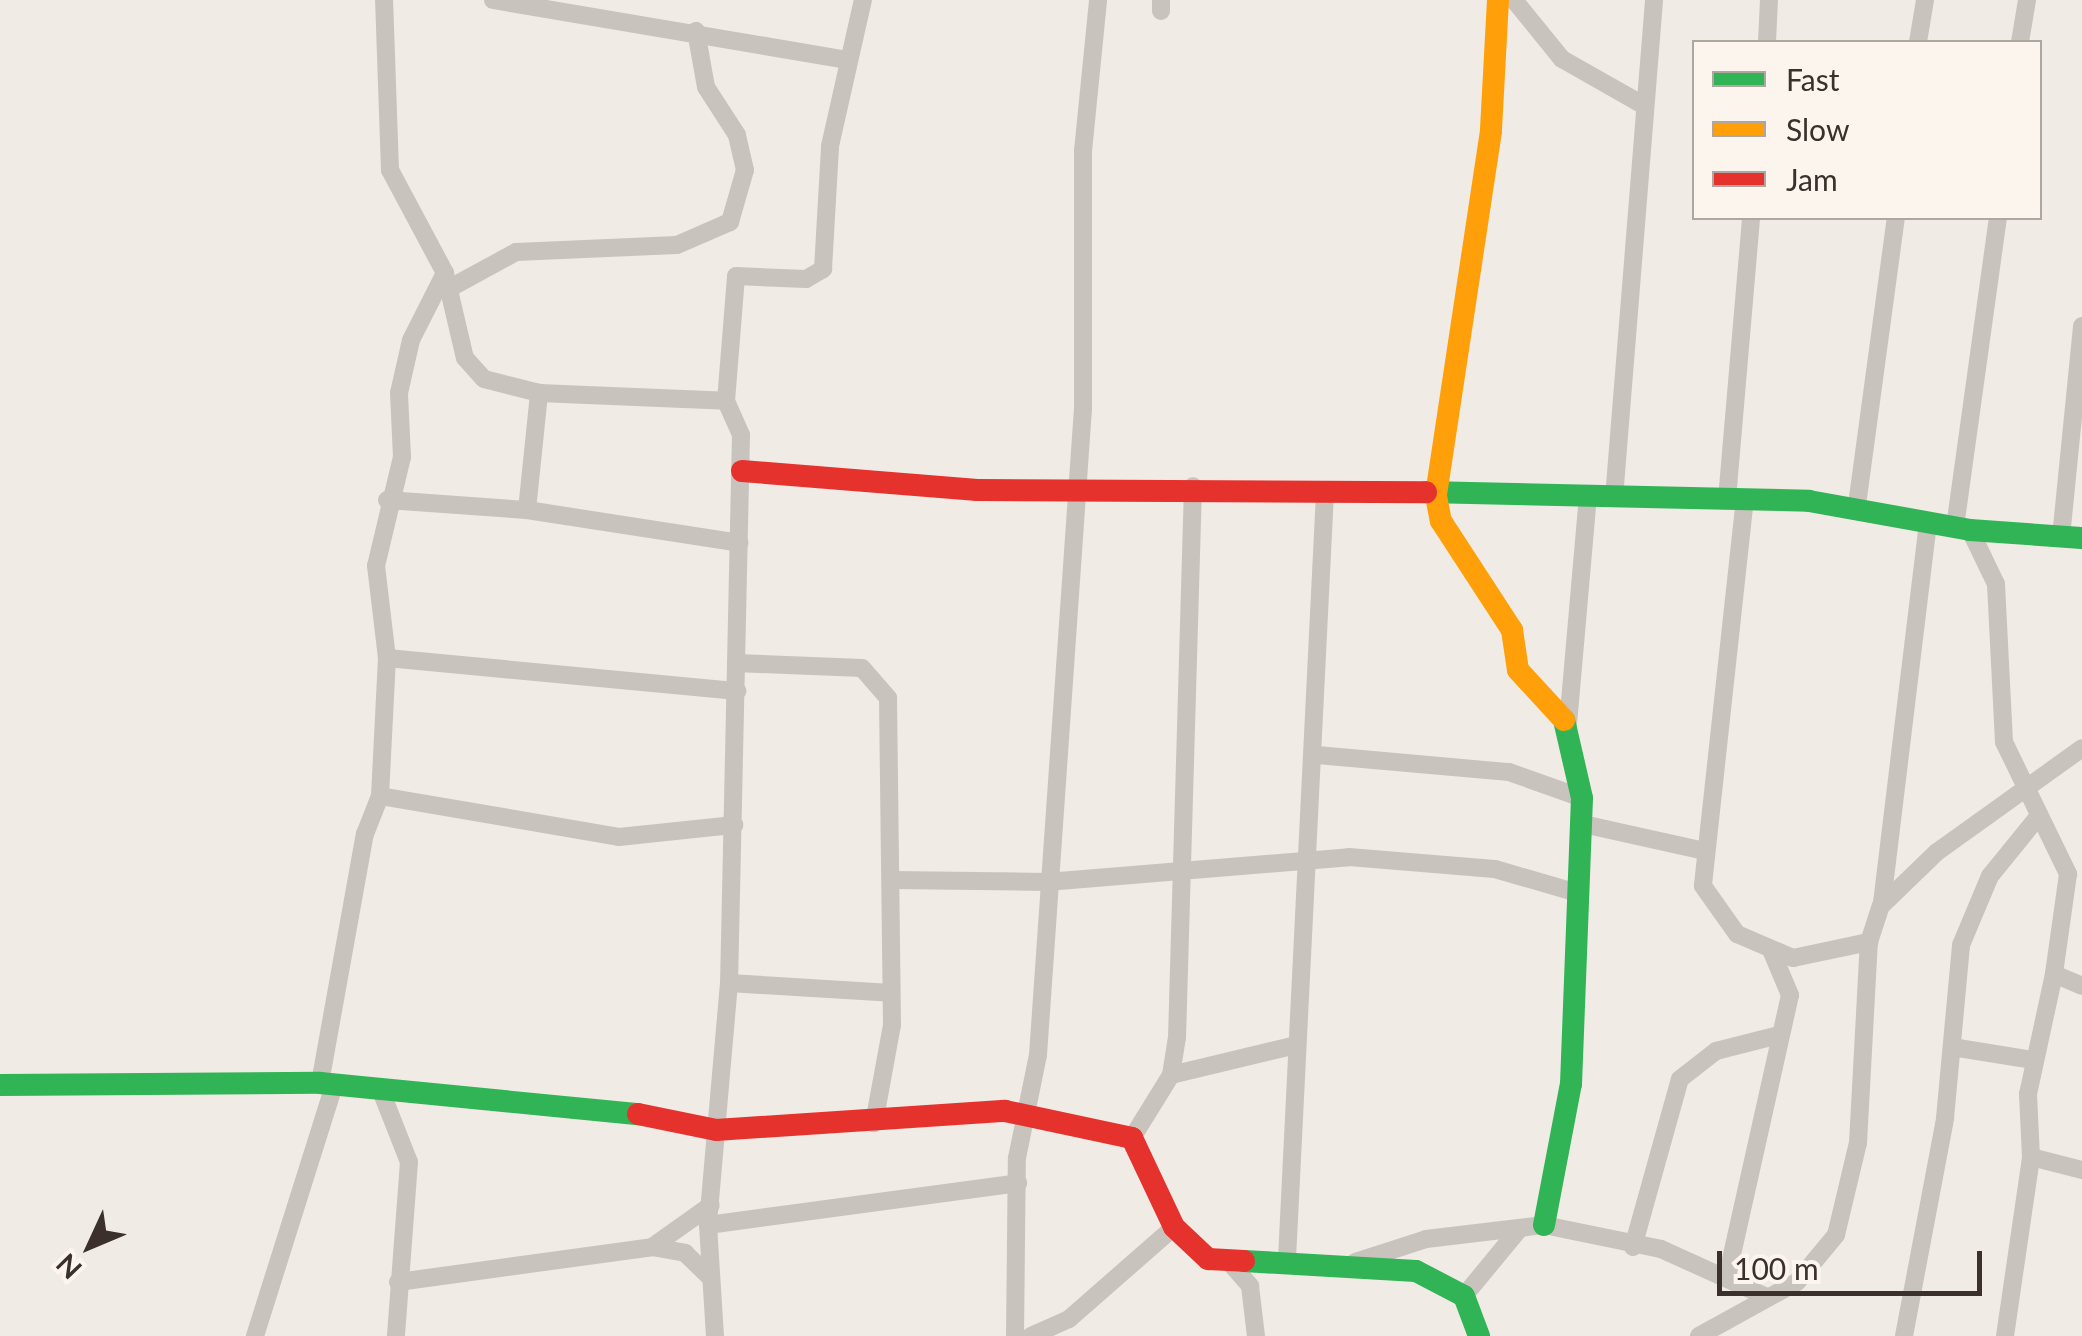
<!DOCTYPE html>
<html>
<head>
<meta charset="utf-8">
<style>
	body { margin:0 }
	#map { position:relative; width:2082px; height:1336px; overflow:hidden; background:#f0ebe5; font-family:Lato,sans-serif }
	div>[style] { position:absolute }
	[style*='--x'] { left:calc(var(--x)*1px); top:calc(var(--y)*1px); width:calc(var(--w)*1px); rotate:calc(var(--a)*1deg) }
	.street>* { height:18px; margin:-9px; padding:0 9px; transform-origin:9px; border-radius:9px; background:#c9c3be }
	.fast>* { height:22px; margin:-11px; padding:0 11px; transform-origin:11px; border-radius:11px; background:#30b455 }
	.slow>* { height:22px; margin:-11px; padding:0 11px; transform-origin:11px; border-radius:11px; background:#ff9f0a }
	.jam>* { height:22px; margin:-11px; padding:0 11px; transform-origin:11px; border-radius:11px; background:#e5322d }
	span { translate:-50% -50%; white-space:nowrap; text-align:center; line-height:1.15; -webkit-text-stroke:8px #fbf5ee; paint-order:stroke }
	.legend { position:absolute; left:1692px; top:40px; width:350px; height:180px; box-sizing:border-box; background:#fbf5ee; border:2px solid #aea6a0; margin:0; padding:12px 18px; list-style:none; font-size:30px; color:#3b302b }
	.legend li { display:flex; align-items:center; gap:20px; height:50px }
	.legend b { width:50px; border:2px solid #aea6a0 }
	.north { position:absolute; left:40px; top:1196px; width:100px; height:100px; -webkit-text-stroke:8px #fbf5ee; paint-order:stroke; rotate:226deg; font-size:28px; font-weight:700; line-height:40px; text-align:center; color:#3b302b }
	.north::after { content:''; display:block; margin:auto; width:35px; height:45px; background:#3b302b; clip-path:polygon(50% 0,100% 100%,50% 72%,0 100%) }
	.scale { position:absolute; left:1717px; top:1251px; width:265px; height:45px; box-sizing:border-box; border:5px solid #3b302b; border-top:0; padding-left:12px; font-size:30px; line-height:35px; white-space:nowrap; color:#3b302b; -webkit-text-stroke:8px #fbf5ee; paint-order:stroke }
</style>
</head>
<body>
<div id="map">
	<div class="street">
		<i style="--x:493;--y:0;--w:360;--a:9.6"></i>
		<i style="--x:1161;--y:0;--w:11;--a:90"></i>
		<i style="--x:1514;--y:0;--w:76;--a:50.9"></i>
		<i style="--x:1562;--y:59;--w:93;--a:29.6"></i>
		<i style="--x:1767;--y:42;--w:42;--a:-87.3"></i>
		<i style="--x:1918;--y:42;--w:43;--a:-80.5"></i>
		<i style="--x:2020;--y:42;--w:43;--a:-80.5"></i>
		<i style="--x:445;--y:273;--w:87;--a:76.8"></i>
		<i style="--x:465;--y:358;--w:28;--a:48"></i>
		<i style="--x:484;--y:379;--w:57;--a:14.3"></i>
		<i style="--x:539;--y:393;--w:187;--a:2.4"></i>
		<i style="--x:726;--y:401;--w:37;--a:66"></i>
		<i style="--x:741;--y:435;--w:548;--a:91.25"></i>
		<i style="--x:729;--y:983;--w:243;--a:95"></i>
		<i style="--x:708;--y:1225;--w:111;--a:86.4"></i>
		<i style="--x:450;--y:288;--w:75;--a:-28.6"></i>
		<i style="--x:516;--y:252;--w:161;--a:-2.5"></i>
		<i style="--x:677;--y:245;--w:58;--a:-23.5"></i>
		<i style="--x:730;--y:222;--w:54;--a:-73.9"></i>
		<i style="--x:745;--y:170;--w:36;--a:-103"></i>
		<i style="--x:737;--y:135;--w:57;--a:-122.9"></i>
		<i style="--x:706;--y:87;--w:57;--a:-100.1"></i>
		<i style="--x:726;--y:401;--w:125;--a:-85.4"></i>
		<i style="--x:736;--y:276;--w:70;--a:2.5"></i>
		<i style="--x:806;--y:279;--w:20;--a:-30"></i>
		<i style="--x:823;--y:269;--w:123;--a:-86.7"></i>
		<i style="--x:830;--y:146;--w:150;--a:-77.3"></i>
		<i style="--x:1614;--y:498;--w:500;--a:-85.4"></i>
		<i style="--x:1745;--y:498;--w:390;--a:96.2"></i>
		<i style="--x:1703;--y:886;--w:59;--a:54.7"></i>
		<i style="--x:1737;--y:934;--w:61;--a:23.2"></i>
		<i style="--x:1793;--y:958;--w:78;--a:-11.9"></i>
		<i style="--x:1727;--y:499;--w:282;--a:-85.1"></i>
		<i style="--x:387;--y:500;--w:140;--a:4.1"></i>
		<i style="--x:527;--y:510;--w:215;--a:8.8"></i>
		<i style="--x:1857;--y:505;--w:290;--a:-82.3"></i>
		<i style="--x:527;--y:510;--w:118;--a:-84.1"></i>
		<i style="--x:1955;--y:527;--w:312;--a:-82.1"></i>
		<i style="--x:1970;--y:530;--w:60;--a:64.3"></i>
		<i style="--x:1996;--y:584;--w:158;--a:87.1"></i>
		<i style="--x:2004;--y:742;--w:147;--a:64.1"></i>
		<i style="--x:2068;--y:874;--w:101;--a:98"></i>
		<i style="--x:2054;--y:974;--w:30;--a:23"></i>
		<i style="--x:2061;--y:537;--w:212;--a:-84.3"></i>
		<i style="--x:387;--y:658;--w:352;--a:5.4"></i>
		<i style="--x:736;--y:663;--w:126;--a:2.3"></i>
		<i style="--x:862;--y:668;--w:40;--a:49"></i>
		<i style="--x:888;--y:698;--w:327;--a:89.3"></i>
		<i style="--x:892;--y:1025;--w:100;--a:100.4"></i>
		<i style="--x:1568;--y:724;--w:229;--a:-85"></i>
		<i style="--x:1317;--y:755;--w:193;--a:5.1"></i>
		<i style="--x:1509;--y:772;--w:77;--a:19.6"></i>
		<i style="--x:380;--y:796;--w:242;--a:9.7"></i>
		<i style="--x:619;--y:837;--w:116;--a:-6"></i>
		<i style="--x:1583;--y:824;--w:120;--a:12.5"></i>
		<i style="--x:892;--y:880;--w:155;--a:0.7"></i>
		<i style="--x:1047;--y:882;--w:303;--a:-4.7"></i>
		<i style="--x:1349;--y:857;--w:146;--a:4.7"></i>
		<i style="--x:1495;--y:869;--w:82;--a:16.2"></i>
		<i style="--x:1882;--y:903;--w:384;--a:-83.1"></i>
		<i style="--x:2054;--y:974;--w:123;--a:102.2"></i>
		<i style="--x:2028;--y:1094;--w:63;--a:87.3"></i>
		<i style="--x:2031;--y:1157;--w:53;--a:14.3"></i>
		<i style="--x:729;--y:983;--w:162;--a:3.5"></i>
		<i style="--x:1952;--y:1047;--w:81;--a:9.2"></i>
		<i style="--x:1171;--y:1075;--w:129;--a:-13.5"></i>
		<i style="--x:320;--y:1083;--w:253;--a:-79.8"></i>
		<i style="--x:365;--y:834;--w:41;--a:-68.5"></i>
		<i style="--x:380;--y:796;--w:138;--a:-87.1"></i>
		<i style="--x:387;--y:658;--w:93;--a:-96.8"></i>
		<i style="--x:376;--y:566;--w:112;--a:-76.6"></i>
		<i style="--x:402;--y:457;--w:64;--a:-92.7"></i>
		<i style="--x:399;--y:393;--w:54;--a:-77.2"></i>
		<i style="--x:411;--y:340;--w:75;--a:-63.1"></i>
		<i style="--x:445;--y:273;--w:117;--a:-118.1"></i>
		<i style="--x:390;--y:170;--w:170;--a:-92"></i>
		<i style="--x:381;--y:1091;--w:76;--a:68.5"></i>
		<i style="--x:409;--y:1162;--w:174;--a:94.3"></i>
		<i style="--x:1132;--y:1138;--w:74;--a:-58.2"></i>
		<i style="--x:1171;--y:1075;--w:37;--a:-81"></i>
		<i style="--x:1177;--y:1038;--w:552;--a:-88.34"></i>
		<i style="--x:708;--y:1225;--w:313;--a:-7.7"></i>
		<i style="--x:652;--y:1247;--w:72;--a:-35.4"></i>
		<i style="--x:1633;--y:1247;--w:174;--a:-74.4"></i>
		<i style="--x:1680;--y:1079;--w:46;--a:-37.9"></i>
		<i style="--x:1716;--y:1051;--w:65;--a:-14.3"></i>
		<i style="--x:1287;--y:1259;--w:768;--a:-87.16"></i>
		<i style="--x:1355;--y:1262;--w:75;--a:-17.9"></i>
		<i style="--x:1426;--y:1239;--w:119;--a:-6.8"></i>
		<i style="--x:1544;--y:1225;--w:119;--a:11.6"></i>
		<i style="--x:1661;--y:1249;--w:116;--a:24.4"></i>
		<i style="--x:1232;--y:1265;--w:28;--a:49"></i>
		<i style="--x:1250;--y:1286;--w:50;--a:83.2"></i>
		<i style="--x:1727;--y:1277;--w:289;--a:-77.4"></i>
		<i style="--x:1790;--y:995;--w:49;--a:-112.9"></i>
		<i style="--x:398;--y:1282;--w:256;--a:-7.8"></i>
		<i style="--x:652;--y:1247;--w:34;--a:10"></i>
		<i style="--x:685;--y:1253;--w:32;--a:44"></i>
		<i style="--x:1464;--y:1296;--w:88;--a:-50.5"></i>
		<i style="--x:255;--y:1336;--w:262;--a:-72.5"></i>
		<i style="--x:1015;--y:1336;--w:178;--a:-89.4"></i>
		<i style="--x:1017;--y:1158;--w:105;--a:-78.5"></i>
		<i style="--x:1038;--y:1055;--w:648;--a:-86.02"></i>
		<i style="--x:1083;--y:409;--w:258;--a:-90"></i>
		<i style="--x:1083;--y:151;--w:152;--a:-84.3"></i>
		<i style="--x:1031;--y:1336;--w:42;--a:-24.1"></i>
		<i style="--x:1069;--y:1319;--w:140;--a:-41.2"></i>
		<i style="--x:1699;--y:1336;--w:112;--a:-28.9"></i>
		<i style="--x:1797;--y:1282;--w:61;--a:-50.3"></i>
		<i style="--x:1836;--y:1235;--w:95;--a:-76.6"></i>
		<i style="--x:1858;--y:1143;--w:201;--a:-86.9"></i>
		<i style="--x:1869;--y:942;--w:38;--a:-72"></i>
		<i style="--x:1881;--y:906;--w:78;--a:-44"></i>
		<i style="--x:1937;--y:852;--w:178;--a:-35.6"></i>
		<i style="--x:1904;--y:1336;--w:222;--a:-79.3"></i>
		<i style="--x:1945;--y:1118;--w:174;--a:-84.7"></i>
		<i style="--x:1961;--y:945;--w:75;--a:-67.2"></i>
		<i style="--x:1990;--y:876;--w:76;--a:-50.9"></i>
		<i style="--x:2005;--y:1336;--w:181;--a:-81.7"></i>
	</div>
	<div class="fast">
		<i style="--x:1426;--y:492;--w:383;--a:1.3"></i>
		<i style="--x:1809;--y:501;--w:164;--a:10.2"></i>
		<i style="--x:1970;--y:530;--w:112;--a:4.1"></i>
		<i style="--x:0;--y:1085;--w:320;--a:-0.4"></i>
		<i style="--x:320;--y:1083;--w:320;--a:5.6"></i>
		<i style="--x:1544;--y:1225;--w:144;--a:-79.2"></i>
		<i style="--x:1571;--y:1084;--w:286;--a:-87.8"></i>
		<i style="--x:1582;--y:798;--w:80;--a:-103"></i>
		<i style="--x:1244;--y:1261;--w:172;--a:3.3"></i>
		<i style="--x:1416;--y:1271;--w:54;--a:27.5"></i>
		<i style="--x:1464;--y:1296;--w:43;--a:69.4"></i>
	</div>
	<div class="slow">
		<i style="--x:1498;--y:0;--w:131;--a:93.1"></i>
		<i style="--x:1491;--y:131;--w:369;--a:98.6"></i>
		<i style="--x:1436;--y:496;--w:25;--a:79"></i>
		<i style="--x:1441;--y:521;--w:130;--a:56.9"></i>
		<i style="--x:1512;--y:630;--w:40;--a:81.5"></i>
		<i style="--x:1518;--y:670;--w:68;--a:47.4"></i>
	</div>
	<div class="jam">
		<i style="--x:742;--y:471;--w:236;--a:4.6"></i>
		<i style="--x:977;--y:490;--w:449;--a:0.3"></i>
		<i style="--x:638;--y:1114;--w:80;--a:11.6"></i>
		<i style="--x:716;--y:1130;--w:290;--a:-3.8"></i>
		<i style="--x:1005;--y:1111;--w:130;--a:12"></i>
		<i style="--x:1132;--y:1138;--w:98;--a:64.7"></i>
		<i style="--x:1174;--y:1227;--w:47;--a:43.3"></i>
		<i style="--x:1208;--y:1259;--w:36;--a:3"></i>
	</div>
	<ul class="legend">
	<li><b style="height:12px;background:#30b455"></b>Fast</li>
	<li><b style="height:12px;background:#ff9f0a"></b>Slow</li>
	<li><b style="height:12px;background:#e5322d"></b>Jam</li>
	</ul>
	<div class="north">N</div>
	<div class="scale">100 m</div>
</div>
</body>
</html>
